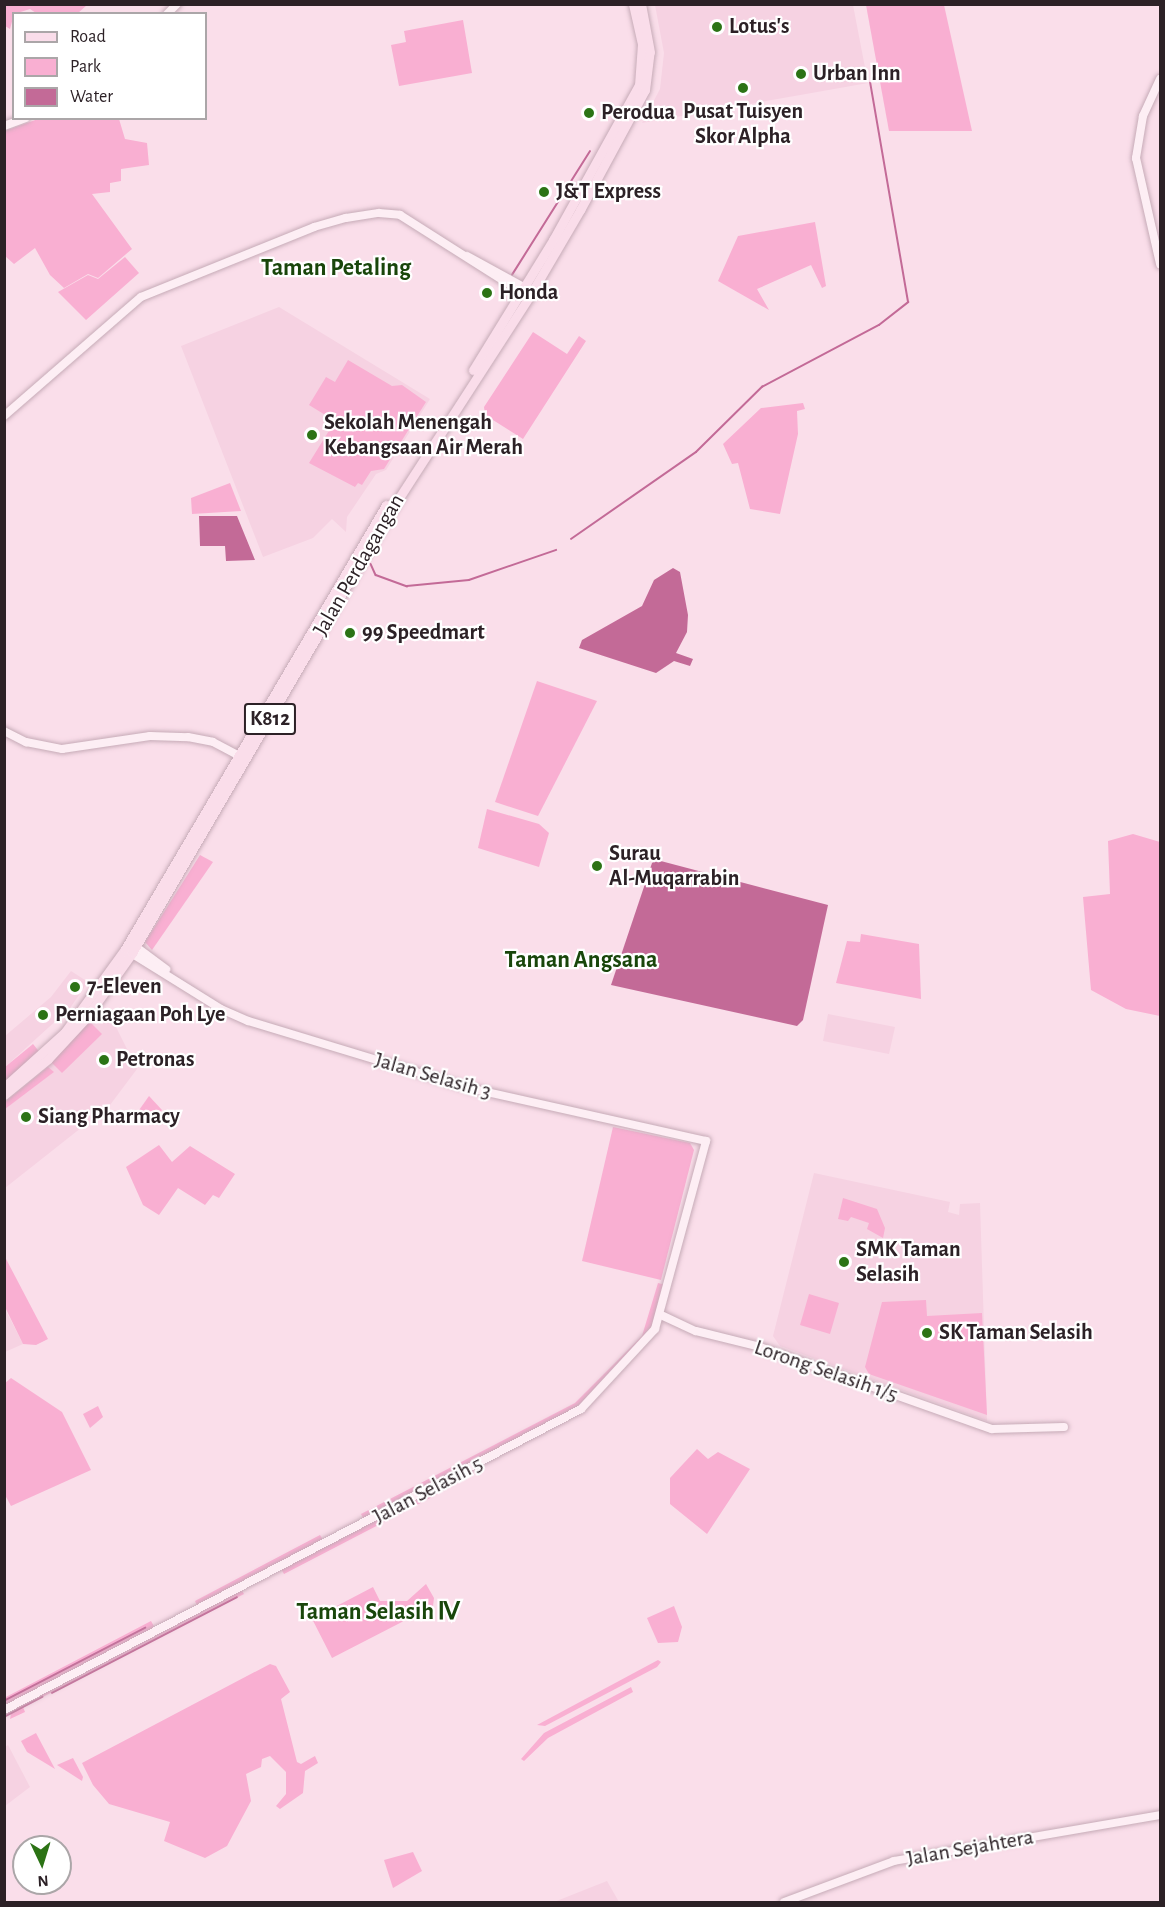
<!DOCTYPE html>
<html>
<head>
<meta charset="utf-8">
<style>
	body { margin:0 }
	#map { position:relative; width:1165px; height:1907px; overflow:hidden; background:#fadeea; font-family:"Alegreya Sans",sans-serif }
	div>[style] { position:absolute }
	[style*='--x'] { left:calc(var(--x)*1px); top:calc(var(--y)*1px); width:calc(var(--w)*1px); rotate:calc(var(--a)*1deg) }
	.built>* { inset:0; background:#f6d2e2 }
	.green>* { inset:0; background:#f9afd2 }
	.water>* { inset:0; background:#c36a97 }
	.stream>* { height:1.5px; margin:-0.75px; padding:0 0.75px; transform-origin:0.75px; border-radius:0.75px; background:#c36a97 }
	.roads { filter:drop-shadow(0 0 2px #c6abb7) drop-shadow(0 0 2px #c6abb7) }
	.secondary>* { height:8px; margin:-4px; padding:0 4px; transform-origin:4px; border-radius:4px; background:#fdeef4 }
	.primary>* { height:9px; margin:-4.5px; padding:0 4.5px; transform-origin:4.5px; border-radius:4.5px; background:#faddea }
	.dots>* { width:16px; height:16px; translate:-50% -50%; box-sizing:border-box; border:3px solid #fff; border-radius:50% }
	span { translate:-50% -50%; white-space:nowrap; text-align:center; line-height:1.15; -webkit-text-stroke:4.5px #fff; paint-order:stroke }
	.shield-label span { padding:2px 4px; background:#fff; border:2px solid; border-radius:4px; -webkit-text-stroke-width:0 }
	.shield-label { font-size:21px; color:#2c2126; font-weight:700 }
	.poi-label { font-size:22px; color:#2c2126; font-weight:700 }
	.left { translate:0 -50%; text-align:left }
	.street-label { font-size:22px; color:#2c2126 }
	.neighbourhood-label { font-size:24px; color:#19460b; font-weight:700 }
	.frame { position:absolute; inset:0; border:6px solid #2c2126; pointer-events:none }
	.legend { position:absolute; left:12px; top:12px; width:195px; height:108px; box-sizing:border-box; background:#fff; border:2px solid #aba6a8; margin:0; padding:8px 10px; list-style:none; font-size:18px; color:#2c2126 }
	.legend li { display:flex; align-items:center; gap:12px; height:30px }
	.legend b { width:30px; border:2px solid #aba6a8 }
	.north { position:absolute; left:12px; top:1835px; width:60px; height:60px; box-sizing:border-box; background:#fff; border:2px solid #aba6a8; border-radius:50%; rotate:176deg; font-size:16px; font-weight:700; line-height:24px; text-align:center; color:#2c2126 }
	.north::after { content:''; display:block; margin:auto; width:21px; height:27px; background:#2c7315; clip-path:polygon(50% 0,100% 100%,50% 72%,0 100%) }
</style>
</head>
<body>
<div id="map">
	<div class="built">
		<i style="clip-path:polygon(655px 5px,853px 5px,868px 83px,642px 123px,660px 89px,664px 53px)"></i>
		<i style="clip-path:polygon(279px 307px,430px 399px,386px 470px,376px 474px,347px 517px,346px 532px,332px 519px,313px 538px,263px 557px,181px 346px)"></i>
		<i style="clip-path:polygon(71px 971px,88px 982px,70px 1008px,5px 1067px,5px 1036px,51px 997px)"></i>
		<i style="clip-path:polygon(828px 1014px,895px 1027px,889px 1054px,823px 1041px)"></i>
		<i style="clip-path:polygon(86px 1018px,102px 1024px,112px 1019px,137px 1069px,110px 1105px,5px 1188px,5px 1095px)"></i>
		<i style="clip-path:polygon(814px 1173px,950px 1202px,948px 1212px,959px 1215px,960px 1204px,980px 1203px,987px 1421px,780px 1346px,773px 1336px)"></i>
		<i style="clip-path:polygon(4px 1307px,23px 1344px,5px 1352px,4px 1352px)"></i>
		<i style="clip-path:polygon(8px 1745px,30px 1787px,5px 1806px,5px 1747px)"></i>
		<i style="clip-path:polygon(607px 1881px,619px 1902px,554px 1902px)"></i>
	</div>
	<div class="green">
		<i style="clip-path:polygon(4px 5px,5px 4px,87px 5px,78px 13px,36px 13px,30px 9px,14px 14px,10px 29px,5px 26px)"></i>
		<i style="clip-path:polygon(866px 5px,944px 5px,972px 131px,889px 131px)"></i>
		<i style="clip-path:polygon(463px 20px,472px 73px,399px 86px,391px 45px,406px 42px,404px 31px)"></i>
		<i style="clip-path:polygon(38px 119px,119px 119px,125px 139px,147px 143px,149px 165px,121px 169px,121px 181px,110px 183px,110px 192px,92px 194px,132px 249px,98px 278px,88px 274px,64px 288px,50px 275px,35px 248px,14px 264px,5px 256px,5px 131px)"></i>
		<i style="clip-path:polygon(815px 222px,826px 286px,822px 288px,811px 265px,757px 289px,769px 310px,718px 281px,738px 236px)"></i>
		<i style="clip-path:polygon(125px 257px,139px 273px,86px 320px,58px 292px,88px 275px,98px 279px)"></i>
		<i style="clip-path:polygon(533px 332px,567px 354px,579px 336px,586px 341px,523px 439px,485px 415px,484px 407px)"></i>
		<i style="clip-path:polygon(348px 360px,392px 386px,402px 385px,426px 402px,384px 469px,371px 471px,362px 485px,358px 483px,355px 487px,309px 463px,335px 421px,309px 405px,326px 377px,335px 382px)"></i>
		<i style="clip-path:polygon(803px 403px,805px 409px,797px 411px,798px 434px,780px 514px,750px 509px,738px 463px,732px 464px,723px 444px,761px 408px)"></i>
		<i style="clip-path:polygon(230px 483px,241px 511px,192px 514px,191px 498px)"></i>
		<i style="clip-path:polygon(537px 681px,597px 701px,538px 816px,495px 802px)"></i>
		<i style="clip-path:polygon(487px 809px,539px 824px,549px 833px,539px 867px,478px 848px)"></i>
		<i style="clip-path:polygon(1133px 834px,1160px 842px,1160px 1016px,1126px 1009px,1091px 990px,1083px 897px,1110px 894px,1108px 841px)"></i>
		<i style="clip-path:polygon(200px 855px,213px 862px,152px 950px,145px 942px)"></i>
		<i style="clip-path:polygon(861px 934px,919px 944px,921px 999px,836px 983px,847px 941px,860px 942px)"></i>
		<i style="clip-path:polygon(86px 1018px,102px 1034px,62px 1073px,48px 1059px)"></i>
		<i style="clip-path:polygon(33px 1044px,42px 1055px,5px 1087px,5px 1067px)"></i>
		<i style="clip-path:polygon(48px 1067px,54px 1072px,5px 1109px,5px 1102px)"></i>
		<i style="clip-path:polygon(149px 1096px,162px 1110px,150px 1126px,137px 1113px)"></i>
		<i style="clip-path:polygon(613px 1127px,690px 1143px,694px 1150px,661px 1280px,582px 1261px)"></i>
		<i style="clip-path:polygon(159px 1145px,172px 1162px,190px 1146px,235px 1174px,219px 1198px,213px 1195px,205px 1205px,178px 1188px,159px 1215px,143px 1205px,126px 1167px)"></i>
		<i style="clip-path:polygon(843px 1198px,877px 1209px,885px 1228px,883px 1238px,867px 1229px,869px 1223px,851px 1217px,848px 1221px,838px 1219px)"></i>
		<i style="clip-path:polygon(5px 1257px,48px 1339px,36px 1345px,23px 1344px,5px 1307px)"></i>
		<i style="clip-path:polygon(658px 1283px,669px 1286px,661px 1315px,591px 1401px,434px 1487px,438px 1494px,284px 1574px,280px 1567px,240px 1587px,244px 1594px,23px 1707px,25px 1712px,10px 1719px,11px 1714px,5px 1715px,4px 1698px,151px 1621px,156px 1630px,198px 1608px,195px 1601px,320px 1535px,325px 1543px,365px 1522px,361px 1514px,575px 1403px,642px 1336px)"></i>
		<i style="clip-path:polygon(809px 1294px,839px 1303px,830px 1334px,800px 1325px)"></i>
		<i style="clip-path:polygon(926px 1300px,927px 1316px,982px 1313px,987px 1415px,869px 1374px,865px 1367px,882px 1302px)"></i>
		<i style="clip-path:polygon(11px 1378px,62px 1412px,91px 1470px,11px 1506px,5px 1495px,4px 1384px)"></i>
		<i style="clip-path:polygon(98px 1406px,103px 1417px,90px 1428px,83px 1414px)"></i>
		<i style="clip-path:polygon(697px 1449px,708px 1459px,718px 1452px,750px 1469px,707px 1534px,670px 1504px,670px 1478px)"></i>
		<i style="clip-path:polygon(426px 1584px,434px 1598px,433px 1606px,332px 1658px,306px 1607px,331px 1609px,373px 1587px,380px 1601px,407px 1601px)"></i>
		<i style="clip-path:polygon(674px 1606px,682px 1627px,678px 1642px,658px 1643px,647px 1618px)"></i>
		<i style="clip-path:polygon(658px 1660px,661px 1662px,657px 1667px,545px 1726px,537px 1725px)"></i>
		<i style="clip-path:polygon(270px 1664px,276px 1666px,290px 1692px,281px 1699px,297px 1762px,301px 1764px,315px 1756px,318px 1763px,305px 1771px,303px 1793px,280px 1809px,276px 1806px,286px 1794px,286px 1772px,270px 1756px,262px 1759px,261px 1767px,246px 1774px,251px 1801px,227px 1846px,205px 1858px,164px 1841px,170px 1822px,109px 1804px,93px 1785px,82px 1763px)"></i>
		<i style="clip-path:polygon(631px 1687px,633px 1692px,548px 1738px,524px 1761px,521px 1759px,544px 1733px)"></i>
		<i style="clip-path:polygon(36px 1733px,55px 1769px,27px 1752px,21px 1741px)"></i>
		<i style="clip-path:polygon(73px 1758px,83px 1777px,82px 1781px,57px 1765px)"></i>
		<i style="clip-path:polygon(413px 1852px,422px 1871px,393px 1888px,384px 1860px)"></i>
	</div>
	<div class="water">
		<i style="clip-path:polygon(199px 516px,237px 516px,255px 560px,226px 561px,225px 546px,200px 546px)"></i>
		<i style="clip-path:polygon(673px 568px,680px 572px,688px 615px,687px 632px,676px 653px,693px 659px,690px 666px,674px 661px,656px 673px,579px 648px,582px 640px,642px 606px,654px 580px)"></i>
		<i style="clip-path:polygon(657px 860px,828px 905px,803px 1020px,797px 1026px,611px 985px,652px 863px)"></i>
	</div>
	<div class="stream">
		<i style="--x:512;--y:275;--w:146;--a:-57.8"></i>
		<i style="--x:571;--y:539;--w:152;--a:-34.8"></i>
		<i style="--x:696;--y:452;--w:93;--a:-44.6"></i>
		<i style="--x:762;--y:387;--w:132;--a:-27.9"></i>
		<i style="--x:879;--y:325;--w:37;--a:-38"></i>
		<i style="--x:908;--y:302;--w:222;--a:-99.8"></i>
		<i style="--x:371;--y:564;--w:12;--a:66"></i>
		<i style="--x:376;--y:575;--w:33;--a:20"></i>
		<i style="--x:407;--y:586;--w:62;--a:-5.5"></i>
		<i style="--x:469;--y:580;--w:92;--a:-19"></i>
		<i style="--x:52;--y:1693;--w:208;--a:-27.4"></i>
		<i style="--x:4;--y:1701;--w:159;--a:-27.4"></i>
		<i style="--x:6;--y:1716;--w:41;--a:-27.8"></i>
	</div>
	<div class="roads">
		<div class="secondary">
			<i style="--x:167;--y:14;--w:14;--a:-45"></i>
			<i style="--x:1160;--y:79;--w:41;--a:114.7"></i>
			<i style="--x:1143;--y:116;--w:43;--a:99.5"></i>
			<i style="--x:1136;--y:158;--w:109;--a:77.2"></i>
			<i style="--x:4;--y:126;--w:23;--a:-20"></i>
			<i style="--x:467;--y:256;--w:71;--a:28.7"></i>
			<i style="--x:4;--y:416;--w:181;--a:-41"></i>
			<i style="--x:141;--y:297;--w:187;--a:-22"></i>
			<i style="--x:314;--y:227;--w:33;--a:-16"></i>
			<i style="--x:346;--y:218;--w:33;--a:-9"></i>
			<i style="--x:379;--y:213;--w:21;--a:5"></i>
			<i style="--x:400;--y:215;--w:149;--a:32.4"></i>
			<i style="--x:4;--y:731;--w:25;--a:27"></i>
			<i style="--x:26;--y:742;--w:37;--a:11"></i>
			<i style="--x:62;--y:749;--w:89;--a:-8.4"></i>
			<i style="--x:150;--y:736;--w:38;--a:2"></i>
			<i style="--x:188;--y:737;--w:25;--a:11"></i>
			<i style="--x:213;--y:742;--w:30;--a:28"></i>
			<i style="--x:131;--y:943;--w:44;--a:36.6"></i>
			<i style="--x:661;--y:1315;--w:38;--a:25"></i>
			<i style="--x:696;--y:1331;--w:66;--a:14"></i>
			<i style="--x:760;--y:1347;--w:246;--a:19.5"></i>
			<i style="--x:992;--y:1429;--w:72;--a:-1.6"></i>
			<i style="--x:4;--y:1710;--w:651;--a:-27.55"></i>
			<i style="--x:581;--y:1409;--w:109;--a:-47.2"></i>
			<i style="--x:655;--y:1329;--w:195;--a:-74.8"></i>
			<i style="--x:706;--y:1141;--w:243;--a:-167.4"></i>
			<i style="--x:469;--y:1088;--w:231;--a:-163.1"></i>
			<i style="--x:248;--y:1021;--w:30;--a:-156"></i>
			<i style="--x:221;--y:1009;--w:110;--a:-148.1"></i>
			<i style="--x:784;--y:1902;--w:117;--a:-20.4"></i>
			<i style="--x:894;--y:1861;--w:270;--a:-9.8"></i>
		</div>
		<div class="primary">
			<i style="--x:473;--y:370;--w:153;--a:-58.4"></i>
			<i style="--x:553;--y:240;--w:177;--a:-61"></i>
			<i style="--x:639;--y:85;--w:41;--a:-85.8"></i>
			<i style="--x:642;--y:44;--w:41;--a:-102.7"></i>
			<i style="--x:4;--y:1087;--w:82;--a:-42"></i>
			<i style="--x:65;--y:1032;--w:102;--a:-54.1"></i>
			<i style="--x:125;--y:949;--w:515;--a:-59.55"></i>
			<i style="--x:4;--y:1095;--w:57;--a:-39.3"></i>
			<i style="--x:48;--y:1059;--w:56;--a:-47.2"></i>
			<i style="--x:86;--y:1018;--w:80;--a:-54.7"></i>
			<i style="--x:132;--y:953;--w:507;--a:-59.69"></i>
			<i style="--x:388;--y:515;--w:260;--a:-57.1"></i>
			<i style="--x:529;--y:297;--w:101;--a:-59.6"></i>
			<i style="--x:580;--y:210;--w:136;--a:-61.6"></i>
			<i style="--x:645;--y:90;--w:38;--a:-83"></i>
			<i style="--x:650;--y:52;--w:49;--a:-100.6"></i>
		</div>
	</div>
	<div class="dots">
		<i style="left:717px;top:27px;background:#2c7315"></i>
		<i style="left:801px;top:74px;background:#2c7315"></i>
		<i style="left:743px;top:88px;background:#2c7315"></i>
		<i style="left:589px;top:113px;background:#2c7315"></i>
		<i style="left:544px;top:192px;background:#2c7315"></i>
		<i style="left:487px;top:293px;background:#2c7315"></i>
		<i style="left:312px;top:435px;background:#2c7315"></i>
		<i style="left:350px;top:633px;background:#2c7315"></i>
		<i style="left:597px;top:866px;background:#2c7315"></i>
		<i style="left:75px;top:987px;background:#2c7315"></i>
		<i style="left:43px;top:1015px;background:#2c7315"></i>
		<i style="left:104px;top:1060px;background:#2c7315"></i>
		<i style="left:26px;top:1117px;background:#2c7315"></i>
		<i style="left:844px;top:1262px;background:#2c7315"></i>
		<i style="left:927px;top:1333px;background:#2c7315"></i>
	</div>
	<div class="shield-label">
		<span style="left:270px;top:719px">K812</span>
	</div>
	<div class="poi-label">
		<span class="left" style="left:729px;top:27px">Lotus's</span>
		<span class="left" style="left:813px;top:74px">Urban Inn</span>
		<span style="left:743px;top:124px">Pusat Tuisyen<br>Skor Alpha</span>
		<span class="left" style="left:601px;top:113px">Perodua</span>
		<span class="left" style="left:556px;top:192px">J&amp;T Express</span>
		<span class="left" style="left:499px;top:293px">Honda</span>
		<span class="left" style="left:324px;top:435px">Sekolah Menengah<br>Kebangsaan Air Merah</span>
		<span class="left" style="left:362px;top:633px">99 Speedmart</span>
		<span class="left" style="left:609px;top:866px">Surau<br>Al-Muqarrabin</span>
		<span class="left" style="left:87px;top:987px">7-Eleven</span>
		<span class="left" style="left:55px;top:1015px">Perniagaan Poh Lye</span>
		<span class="left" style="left:116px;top:1060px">Petronas</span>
		<span class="left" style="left:38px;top:1117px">Siang Pharmacy</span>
		<span class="left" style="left:856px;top:1262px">SMK Taman<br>Selasih</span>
		<span class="left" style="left:939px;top:1333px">SK Taman Selasih</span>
	</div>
	<div class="street-label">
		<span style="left:359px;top:565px;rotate:-60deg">Jalan Perdagangan</span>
		<span style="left:433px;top:1076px;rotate:16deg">Jalan Selasih 3</span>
		<span style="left:826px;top:1371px;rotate:19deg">Lorong Selasih 1/5</span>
		<span style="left:428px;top:1490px;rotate:-28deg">Jalan Selasih 5</span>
		<span style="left:970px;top:1848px;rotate:-10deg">Jalan Sejahtera</span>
	</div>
	<div class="neighbourhood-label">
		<span style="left:336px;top:269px">Taman Petaling</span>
		<span style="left:581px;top:961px">Taman Angsana</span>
		<span style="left:378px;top:1613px">Taman Selasih Ⅳ</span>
	</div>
	<div class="frame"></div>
	<ul class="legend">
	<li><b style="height:8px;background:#faddea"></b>Road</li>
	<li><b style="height:16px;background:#f9afd2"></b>Park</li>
	<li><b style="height:16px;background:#c36a97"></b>Water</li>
	</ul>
	<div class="north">N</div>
</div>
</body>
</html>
